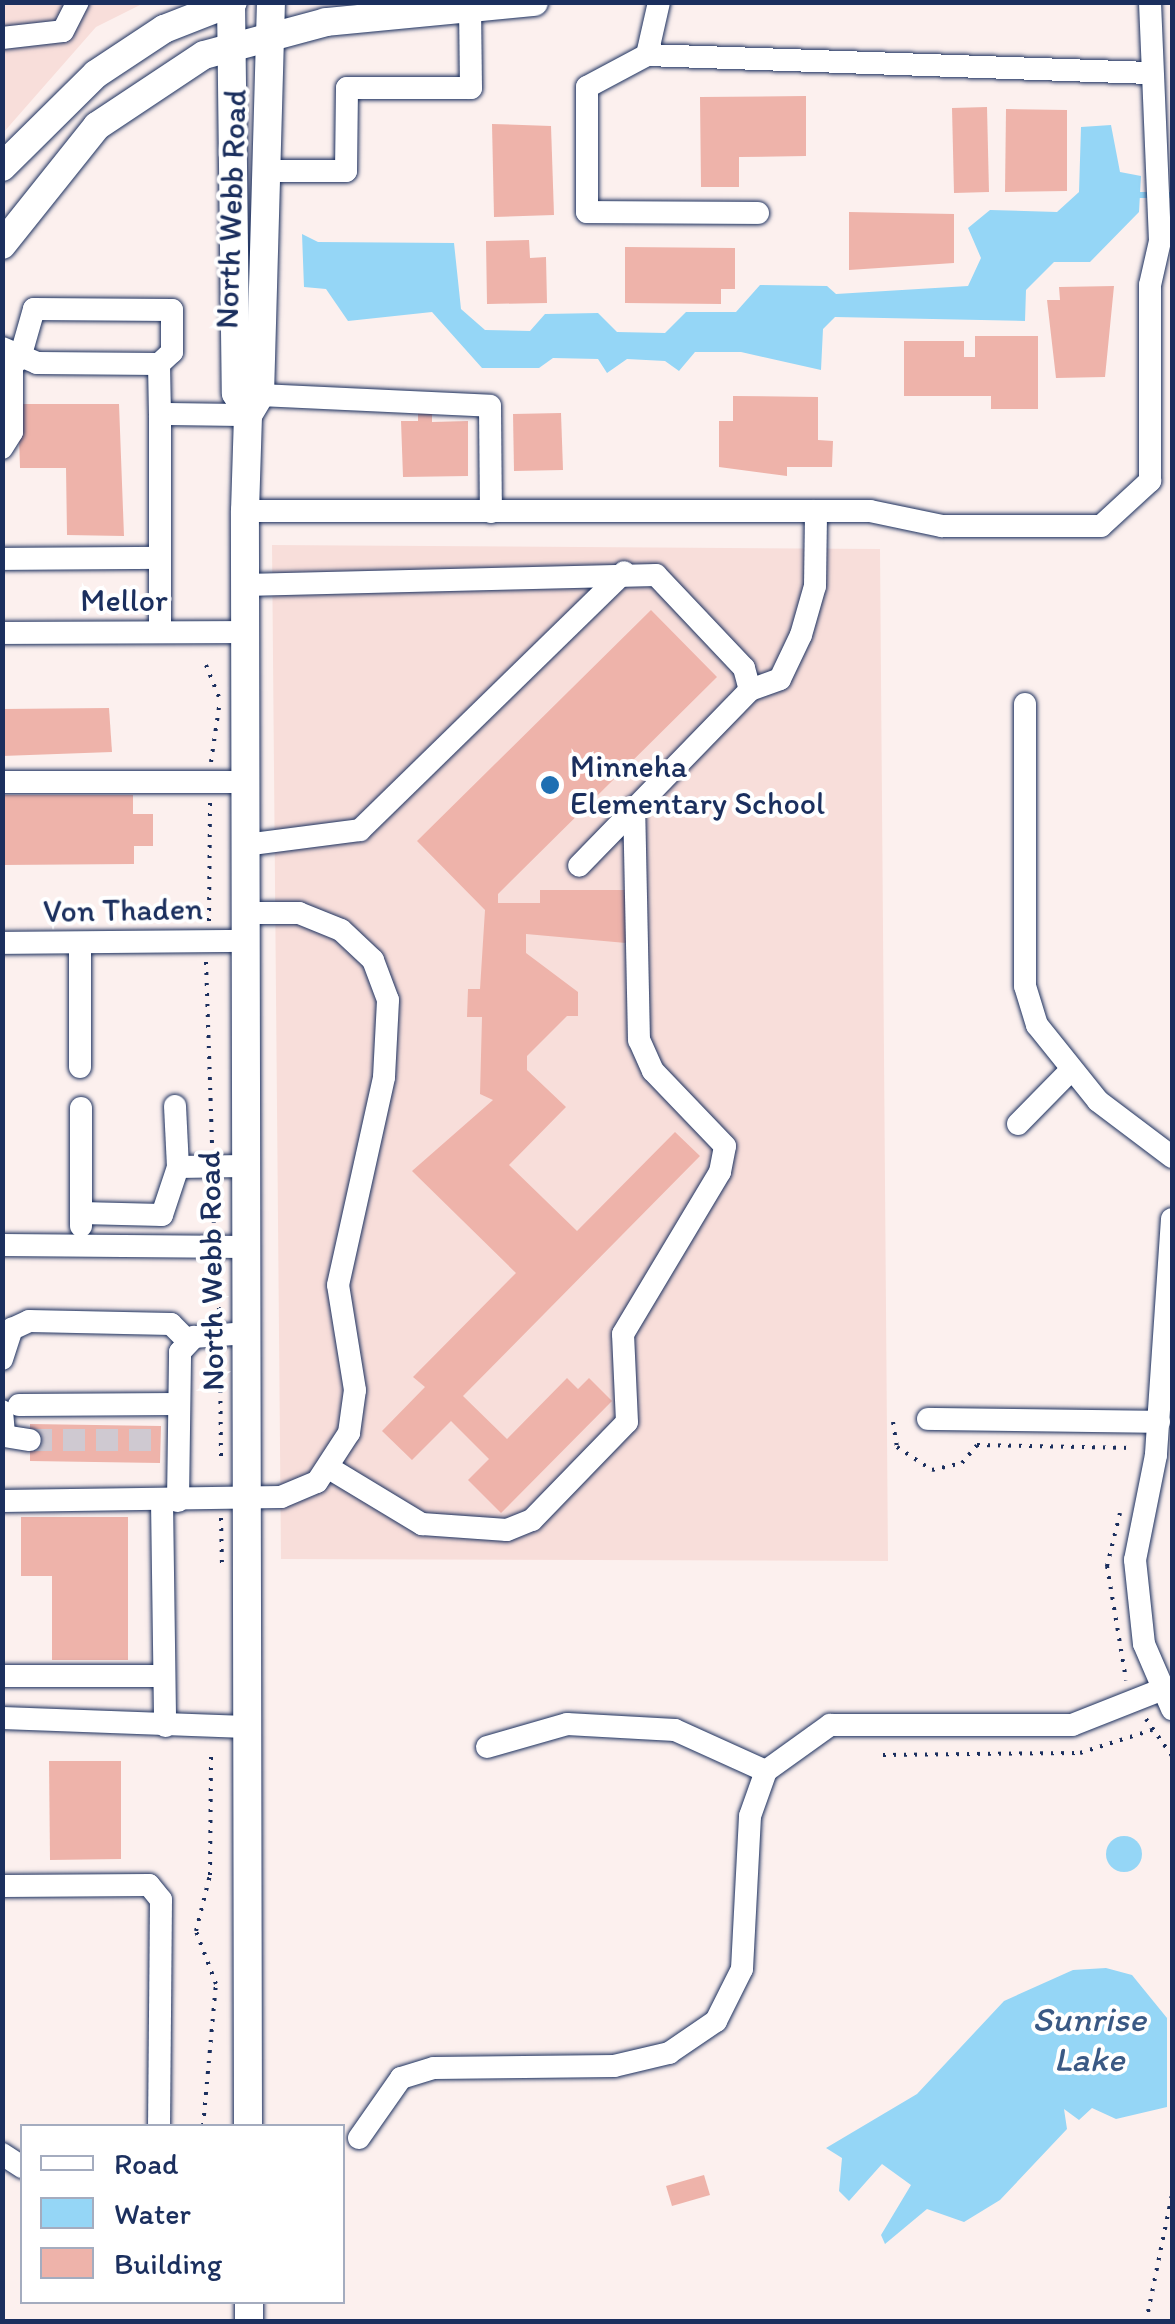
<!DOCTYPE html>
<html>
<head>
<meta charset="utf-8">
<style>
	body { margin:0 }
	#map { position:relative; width:1175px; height:2324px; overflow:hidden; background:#fcf0ee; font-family:Itim,sans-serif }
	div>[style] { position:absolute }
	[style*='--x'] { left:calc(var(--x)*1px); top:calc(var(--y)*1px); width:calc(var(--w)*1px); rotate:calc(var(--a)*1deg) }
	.built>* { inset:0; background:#f8deda }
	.water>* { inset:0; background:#95d6f6 }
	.round { border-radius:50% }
	.stream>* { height:6px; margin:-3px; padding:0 3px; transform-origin:3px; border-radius:3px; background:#95d6f6 }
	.building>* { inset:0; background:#eeb3aa }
	.minor-tunnel>* { height:22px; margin-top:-11px; transform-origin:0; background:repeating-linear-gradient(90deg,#cfc9d1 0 22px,transparent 0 33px) }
	.path>* { height:4px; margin-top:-2px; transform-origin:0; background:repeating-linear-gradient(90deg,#1b2f5e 0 2.5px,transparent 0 10.5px) }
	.roads { filter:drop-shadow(0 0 2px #1b2f5e) drop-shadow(0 0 2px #1b2f5e) }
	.minor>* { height:22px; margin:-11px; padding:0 11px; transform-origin:11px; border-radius:11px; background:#fff }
	.major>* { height:28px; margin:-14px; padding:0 14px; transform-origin:14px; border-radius:14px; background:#fff }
	.dots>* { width:28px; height:28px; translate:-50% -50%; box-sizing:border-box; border:5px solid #fff; border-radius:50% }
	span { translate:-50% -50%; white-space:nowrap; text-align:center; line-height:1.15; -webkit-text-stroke:8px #fff; paint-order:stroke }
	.street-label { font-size:32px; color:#1b2f5e }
	.poi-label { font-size:32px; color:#1b2f5e }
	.left { translate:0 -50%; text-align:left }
	.water-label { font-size:35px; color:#3a5984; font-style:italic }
	.frame { position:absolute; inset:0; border:5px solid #1b2f5e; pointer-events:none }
	.legend { position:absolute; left:20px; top:2124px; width:325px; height:180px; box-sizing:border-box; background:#fff; border:2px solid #a4acbf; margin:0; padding:12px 18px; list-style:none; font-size:30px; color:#1b2f5e }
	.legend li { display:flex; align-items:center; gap:20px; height:50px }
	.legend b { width:50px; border:2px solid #a4acbf }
</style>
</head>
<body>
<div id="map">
	<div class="built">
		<i style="clip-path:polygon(3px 3px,144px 3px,96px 27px,3px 133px)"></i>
		<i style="clip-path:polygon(272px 545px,880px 549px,888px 1561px,281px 1559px)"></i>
	</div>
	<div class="water">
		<i style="clip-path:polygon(1111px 125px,1120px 172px,1141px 176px,1139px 212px,1090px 262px,1054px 262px,1026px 290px,1025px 321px,835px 317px,823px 329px,821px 370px,741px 352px,695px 352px,679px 371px,665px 361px,627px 359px,607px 373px,598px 359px,553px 358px,539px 368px,482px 368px,432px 312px,348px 321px,326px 289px,304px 287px,302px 234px,318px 242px,454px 243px,461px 309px,485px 330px,530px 331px,545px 314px,598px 313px,617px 332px,665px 333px,686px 312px,736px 312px,760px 285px,827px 286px,836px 294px,968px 286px,981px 258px,968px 228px,990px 210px,1057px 212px,1079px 192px,1081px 127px)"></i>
		<i class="round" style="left:1106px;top:1836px;width:36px;height:36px"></i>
		<i style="clip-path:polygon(1106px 1968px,1132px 1975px,1167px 2018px,1167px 2107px,1116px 2119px,1092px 2108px,1079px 2120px,1064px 2109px,1067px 2129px,1000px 2200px,964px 2222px,927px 2209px,885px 2244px,881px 2235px,911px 2185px,882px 2164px,849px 2201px,839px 2191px,842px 2158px,826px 2148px,917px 2094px,1004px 2001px,1073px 1970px)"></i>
	</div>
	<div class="stream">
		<i style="--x:1140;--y:195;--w:32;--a:0"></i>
	</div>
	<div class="building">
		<i style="clip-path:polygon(806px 96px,806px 156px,739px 157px,739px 187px,701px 187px,700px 97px)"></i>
		<i style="clip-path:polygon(987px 107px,989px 192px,954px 193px,952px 108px)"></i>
		<i style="clip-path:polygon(1006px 109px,1067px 110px,1067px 191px,1005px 192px)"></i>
		<i style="clip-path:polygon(492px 124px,551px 126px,554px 215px,494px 217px)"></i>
		<i style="clip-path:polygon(849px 212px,954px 214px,954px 263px,849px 270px)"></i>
		<i style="clip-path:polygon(529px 240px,530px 258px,546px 257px,547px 303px,487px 304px,486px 241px)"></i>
		<i style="clip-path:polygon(625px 247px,735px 248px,735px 289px,721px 289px,721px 304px,625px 303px)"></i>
		<i style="clip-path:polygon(1114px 286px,1105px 377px,1056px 378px,1047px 300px,1060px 300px,1059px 287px)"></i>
		<i style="clip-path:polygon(975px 336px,1038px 336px,1038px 409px,991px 409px,991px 396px,904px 396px,904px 341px,964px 341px,964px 357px,975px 357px)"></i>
		<i style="clip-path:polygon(733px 396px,818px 397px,818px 440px,833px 441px,832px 467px,787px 467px,787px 476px,719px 467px,719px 421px,733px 421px)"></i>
		<i style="clip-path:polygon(418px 397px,432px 397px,432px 422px,468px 421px,468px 476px,403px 477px,401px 421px,418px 421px)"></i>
		<i style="clip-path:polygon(18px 404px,119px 404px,124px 536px,67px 535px,66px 468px,20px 468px)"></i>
		<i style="clip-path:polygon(561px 413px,563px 470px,514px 471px,513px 414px)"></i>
		<i style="clip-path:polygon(651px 610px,717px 677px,498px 894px,498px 903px,540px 903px,540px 890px,626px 890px,626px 943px,526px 934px,526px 953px,578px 992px,578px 1016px,567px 1016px,527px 1056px,527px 1070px,566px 1107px,509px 1165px,577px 1231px,675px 1132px,700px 1156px,463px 1396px,507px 1439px,567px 1378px,578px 1389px,589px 1378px,612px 1401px,501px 1513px,468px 1480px,489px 1459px,451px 1421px,412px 1460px,382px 1431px,425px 1387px,413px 1377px,516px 1273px,412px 1171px,493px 1100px,480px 1094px,482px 1017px,467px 1017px,468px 989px,480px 989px,485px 910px,417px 841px)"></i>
		<i style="clip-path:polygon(109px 708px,112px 752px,2px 756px,2px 709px)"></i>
		<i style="clip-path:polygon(2px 795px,133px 795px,133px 814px,153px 814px,153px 846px,134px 846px,134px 864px,2px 865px)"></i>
		<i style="clip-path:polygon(30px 1424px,161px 1426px,160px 1463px,30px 1461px)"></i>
		<i style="clip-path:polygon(21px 1517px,128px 1517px,128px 1660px,52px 1660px,52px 1576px,21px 1576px)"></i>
		<i style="clip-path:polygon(49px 1761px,121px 1761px,121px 1859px,50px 1860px)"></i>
		<i style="clip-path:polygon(704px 2175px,710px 2195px,672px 2206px,666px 2186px)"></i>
	</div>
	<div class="minor-tunnel">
		<i style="--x:30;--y:1440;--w:130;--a:0"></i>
	</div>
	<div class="path">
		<i style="--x:206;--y:665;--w:35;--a:68"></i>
		<i style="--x:211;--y:762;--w:56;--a:-81.7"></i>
		<i style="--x:209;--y:921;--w:120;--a:-89.5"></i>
		<i style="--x:206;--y:962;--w:185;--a:88.1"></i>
		<i style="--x:212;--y:1189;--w:36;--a:87"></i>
		<i style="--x:213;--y:1266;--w:50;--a:82"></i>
		<i style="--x:220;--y:1359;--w:99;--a:89.4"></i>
		<i style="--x:893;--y:1422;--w:25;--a:81"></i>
		<i style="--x:897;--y:1447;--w:42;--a:33.3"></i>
		<i style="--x:932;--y:1470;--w:31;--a:-13"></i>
		<i style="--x:962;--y:1463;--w:23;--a:-50"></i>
		<i style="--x:977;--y:1445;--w:156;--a:1.1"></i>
		<i style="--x:1120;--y:1513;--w:55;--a:103.8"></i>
		<i style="--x:1107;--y:1566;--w:116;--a:80.5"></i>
		<i style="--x:221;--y:1518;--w:49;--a:88.8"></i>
		<i style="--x:1146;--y:1719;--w:45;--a:54.9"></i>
		<i style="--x:883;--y:1755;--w:197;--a:-0.6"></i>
		<i style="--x:1080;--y:1753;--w:76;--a:-17.7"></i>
		<i style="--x:1172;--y:1905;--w:100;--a:90"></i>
		<i style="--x:203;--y:2126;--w:143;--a:-84.8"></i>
		<i style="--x:216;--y:1984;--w:57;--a:-110.7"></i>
		<i style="--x:196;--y:1931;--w:58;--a:-76"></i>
		<i style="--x:210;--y:1875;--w:123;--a:-89.5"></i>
		<i style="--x:1146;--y:2322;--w:131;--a:-78.5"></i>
	</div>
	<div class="roads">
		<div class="minor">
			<i style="--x:2;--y:38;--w:61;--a:-6.5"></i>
			<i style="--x:63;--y:31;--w:33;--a:-63"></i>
			<i style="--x:647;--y:55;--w:54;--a:-77.2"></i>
			<i style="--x:268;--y:171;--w:78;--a:0"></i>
			<i style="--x:346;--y:171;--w:83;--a:-89.3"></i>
			<i style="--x:347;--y:88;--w:124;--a:0"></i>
			<i style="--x:471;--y:88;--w:79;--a:-90.7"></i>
			<i style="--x:758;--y:213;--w:171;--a:-179.7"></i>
			<i style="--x:587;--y:212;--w:125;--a:-90"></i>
			<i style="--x:587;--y:87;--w:68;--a:-28.1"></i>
			<i style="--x:647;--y:55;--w:503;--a:2.05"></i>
			<i style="--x:2;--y:348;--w:38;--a:23"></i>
			<i style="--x:37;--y:363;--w:122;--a:0.5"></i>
			<i style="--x:159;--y:364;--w:50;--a:88.9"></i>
			<i style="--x:2;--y:376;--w:25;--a:-45"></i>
			<i style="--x:20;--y:358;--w:51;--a:-74.1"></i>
			<i style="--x:34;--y:309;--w:138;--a:0.4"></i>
			<i style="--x:172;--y:310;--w:42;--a:90"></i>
			<i style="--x:172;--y:352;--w:18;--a:137"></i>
			<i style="--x:260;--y:395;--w:230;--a:2.7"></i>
			<i style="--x:490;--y:406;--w:106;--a:89.5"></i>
			<i style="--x:2;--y:448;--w:19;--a:-58"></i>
			<i style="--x:12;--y:432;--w:66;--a:-90"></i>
			<i style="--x:245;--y:511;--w:625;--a:0"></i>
			<i style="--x:870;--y:511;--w:74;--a:11.8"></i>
			<i style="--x:942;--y:526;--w:159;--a:0"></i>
			<i style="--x:1101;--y:526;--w:67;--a:-42.6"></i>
			<i style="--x:1150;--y:481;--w:196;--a:-90"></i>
			<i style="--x:1150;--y:285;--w:45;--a:-77.2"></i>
			<i style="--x:1160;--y:241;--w:239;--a:-92.4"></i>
			<i style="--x:2;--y:559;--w:158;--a:-0.4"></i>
			<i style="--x:245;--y:585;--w:411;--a:-1.4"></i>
			<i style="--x:656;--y:575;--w:128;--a:46.6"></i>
			<i style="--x:744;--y:668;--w:23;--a:75"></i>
			<i style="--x:750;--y:690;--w:245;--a:134.2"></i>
			<i style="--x:160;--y:632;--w:218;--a:-90"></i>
			<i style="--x:160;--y:414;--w:88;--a:0.7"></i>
			<i style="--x:2;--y:633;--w:243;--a:-0.2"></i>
			<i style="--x:750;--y:690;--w:32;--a:-20"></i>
			<i style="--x:780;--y:679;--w:49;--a:-64.5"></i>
			<i style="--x:801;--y:635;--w:51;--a:-74.1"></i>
			<i style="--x:815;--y:586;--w:75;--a:-89.2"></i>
			<i style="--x:1025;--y:704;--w:282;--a:90"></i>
			<i style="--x:1025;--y:986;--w:41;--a:72.9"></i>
			<i style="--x:1037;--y:1025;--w:97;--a:51.2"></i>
			<i style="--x:1098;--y:1101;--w:93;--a:37.1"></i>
			<i style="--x:2;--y:782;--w:243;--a:0"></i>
			<i style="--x:245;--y:845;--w:116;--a:-7.4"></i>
			<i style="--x:360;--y:830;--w:369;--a:-44.3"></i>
			<i style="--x:2;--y:943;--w:242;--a:-0.5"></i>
			<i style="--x:80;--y:943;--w:124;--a:90"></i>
			<i style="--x:175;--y:1106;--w:61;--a:87.2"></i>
			<i style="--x:81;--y:1108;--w:118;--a:90"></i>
			<i style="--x:1018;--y:1124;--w:76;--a:-45.5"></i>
			<i style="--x:81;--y:1213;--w:81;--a:1.4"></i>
			<i style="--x:162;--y:1215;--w:51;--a:-71.6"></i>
			<i style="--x:178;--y:1167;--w:66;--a:-0.9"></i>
			<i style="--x:1172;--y:1219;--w:237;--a:93.9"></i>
			<i style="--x:1156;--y:1455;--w:107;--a:101.3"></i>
			<i style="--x:1135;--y:1560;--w:84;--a:83.9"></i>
			<i style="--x:1144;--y:1644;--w:71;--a:66.7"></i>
			<i style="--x:2;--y:1245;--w:243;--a:0.5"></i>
			<i style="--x:2;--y:1359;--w:32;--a:-72"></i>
			<i style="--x:12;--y:1329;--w:19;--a:-25"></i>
			<i style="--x:29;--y:1321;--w:142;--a:1.2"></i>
			<i style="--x:171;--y:1324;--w:25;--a:45"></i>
			<i style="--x:19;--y:1405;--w:159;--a:-0.4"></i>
			<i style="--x:2;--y:1411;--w:25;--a:85"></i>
			<i style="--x:4;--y:1436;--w:26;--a:9"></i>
			<i style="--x:928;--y:1419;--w:231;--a:0.7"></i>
			<i style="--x:329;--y:1468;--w:109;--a:31.1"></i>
			<i style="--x:422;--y:1524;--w:85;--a:4"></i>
			<i style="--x:507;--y:1530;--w:27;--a:-22"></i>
			<i style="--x:532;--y:1520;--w:136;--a:-45.9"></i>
			<i style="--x:627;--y:1422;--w:88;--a:-92.6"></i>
			<i style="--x:623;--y:1334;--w:189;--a:-59.1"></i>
			<i style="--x:720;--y:1172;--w:26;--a:-79"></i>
			<i style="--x:725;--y:1146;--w:104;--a:-133.8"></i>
			<i style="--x:653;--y:1071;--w:34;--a:-114"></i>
			<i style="--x:639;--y:1040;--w:233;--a:-91.2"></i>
			<i style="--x:2;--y:1501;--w:279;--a:-0.8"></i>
			<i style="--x:281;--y:1497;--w:39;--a:-23"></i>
			<i style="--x:317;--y:1482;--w:59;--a:-56.9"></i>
			<i style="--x:349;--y:1433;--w:43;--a:-82.1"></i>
			<i style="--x:355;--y:1390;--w:106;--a:-99.2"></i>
			<i style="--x:338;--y:1285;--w:213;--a:-77.5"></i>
			<i style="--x:384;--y:1077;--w:77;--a:-87"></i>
			<i style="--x:388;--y:1000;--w:43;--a:-110.6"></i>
			<i style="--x:373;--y:960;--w:44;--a:-136.8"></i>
			<i style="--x:341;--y:930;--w:45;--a:-158"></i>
			<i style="--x:299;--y:913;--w:55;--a:180"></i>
			<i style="--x:162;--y:1501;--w:225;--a:89.2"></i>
			<i style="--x:178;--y:1501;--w:149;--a:-89.2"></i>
			<i style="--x:180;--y:1352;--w:21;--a:-47"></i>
			<i style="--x:194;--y:1337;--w:52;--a:-4.4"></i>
			<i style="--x:2;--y:1676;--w:162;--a:0"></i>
			<i style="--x:2;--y:1718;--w:244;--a:2.1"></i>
			<i style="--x:487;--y:1747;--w:83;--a:-16"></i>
			<i style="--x:567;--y:1724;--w:108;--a:3.2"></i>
			<i style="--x:675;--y:1730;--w:100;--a:24.3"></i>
			<i style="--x:2;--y:1886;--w:147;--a:-0.4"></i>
			<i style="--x:149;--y:1885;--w:19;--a:51"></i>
			<i style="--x:161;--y:1900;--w:226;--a:90.5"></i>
			<i style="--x:359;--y:2138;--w:73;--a:-55"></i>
			<i style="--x:401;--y:2078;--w:34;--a:-17"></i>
			<i style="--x:434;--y:2068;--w:180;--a:-0.6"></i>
			<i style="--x:614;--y:2066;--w:57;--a:-13.3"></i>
			<i style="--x:669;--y:2053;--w:57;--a:-34.2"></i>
			<i style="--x:716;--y:2021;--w:58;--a:-63.4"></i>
			<i style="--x:742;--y:1969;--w:153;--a:-87"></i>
			<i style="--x:750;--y:1816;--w:48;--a:-70.4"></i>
			<i style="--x:766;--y:1771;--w:79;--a:-35.7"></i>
			<i style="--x:830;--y:1725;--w:242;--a:0"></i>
			<i style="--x:1072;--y:1725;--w:98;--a:-21.6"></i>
			<i style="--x:2;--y:2154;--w:24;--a:33"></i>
		</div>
		<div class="major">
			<i style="--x:231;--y:2;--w:391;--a:89.3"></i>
			<i style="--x:236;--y:393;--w:25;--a:61"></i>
			<i style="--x:2;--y:167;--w:132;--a:-44.7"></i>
			<i style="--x:96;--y:74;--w:82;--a:-33.5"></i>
			<i style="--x:164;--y:29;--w:74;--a:-21.4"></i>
			<i style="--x:2;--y:245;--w:152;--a:-51.4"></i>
			<i style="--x:97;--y:126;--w:128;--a:-33.6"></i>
			<i style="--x:204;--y:55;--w:126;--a:-15.1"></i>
			<i style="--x:326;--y:22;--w:209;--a:-5.5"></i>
			<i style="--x:248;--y:2126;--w:1615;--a:-90.11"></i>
			<i style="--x:245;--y:511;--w:96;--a:-88.2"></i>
			<i style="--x:248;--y:415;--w:23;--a:-59"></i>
			<i style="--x:260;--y:395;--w:393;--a:-88.4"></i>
			<i style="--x:249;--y:2302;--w:20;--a:90"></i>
		</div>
	</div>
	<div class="dots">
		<i style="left:550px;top:785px;background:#1f6fb2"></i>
	</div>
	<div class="street-label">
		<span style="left:231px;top:209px;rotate:-88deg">North Webb Road</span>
		<span style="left:124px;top:600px">Mellor</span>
		<span style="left:123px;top:910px;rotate:-1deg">Von Thaden</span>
		<span style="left:211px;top:1271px;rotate:-91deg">North Webb Road</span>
	</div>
	<div class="poi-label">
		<span class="left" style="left:570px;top:785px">Minneha<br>Elementary School</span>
	</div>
	<div class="water-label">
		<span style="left:1089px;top:2039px">Sunrise<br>Lake</span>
	</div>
	<div class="frame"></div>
	<ul class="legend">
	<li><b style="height:12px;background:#fff"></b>Road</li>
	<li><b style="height:28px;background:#95d6f6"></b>Water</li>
	<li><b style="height:28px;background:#eeb3aa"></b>Building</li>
	</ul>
</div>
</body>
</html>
